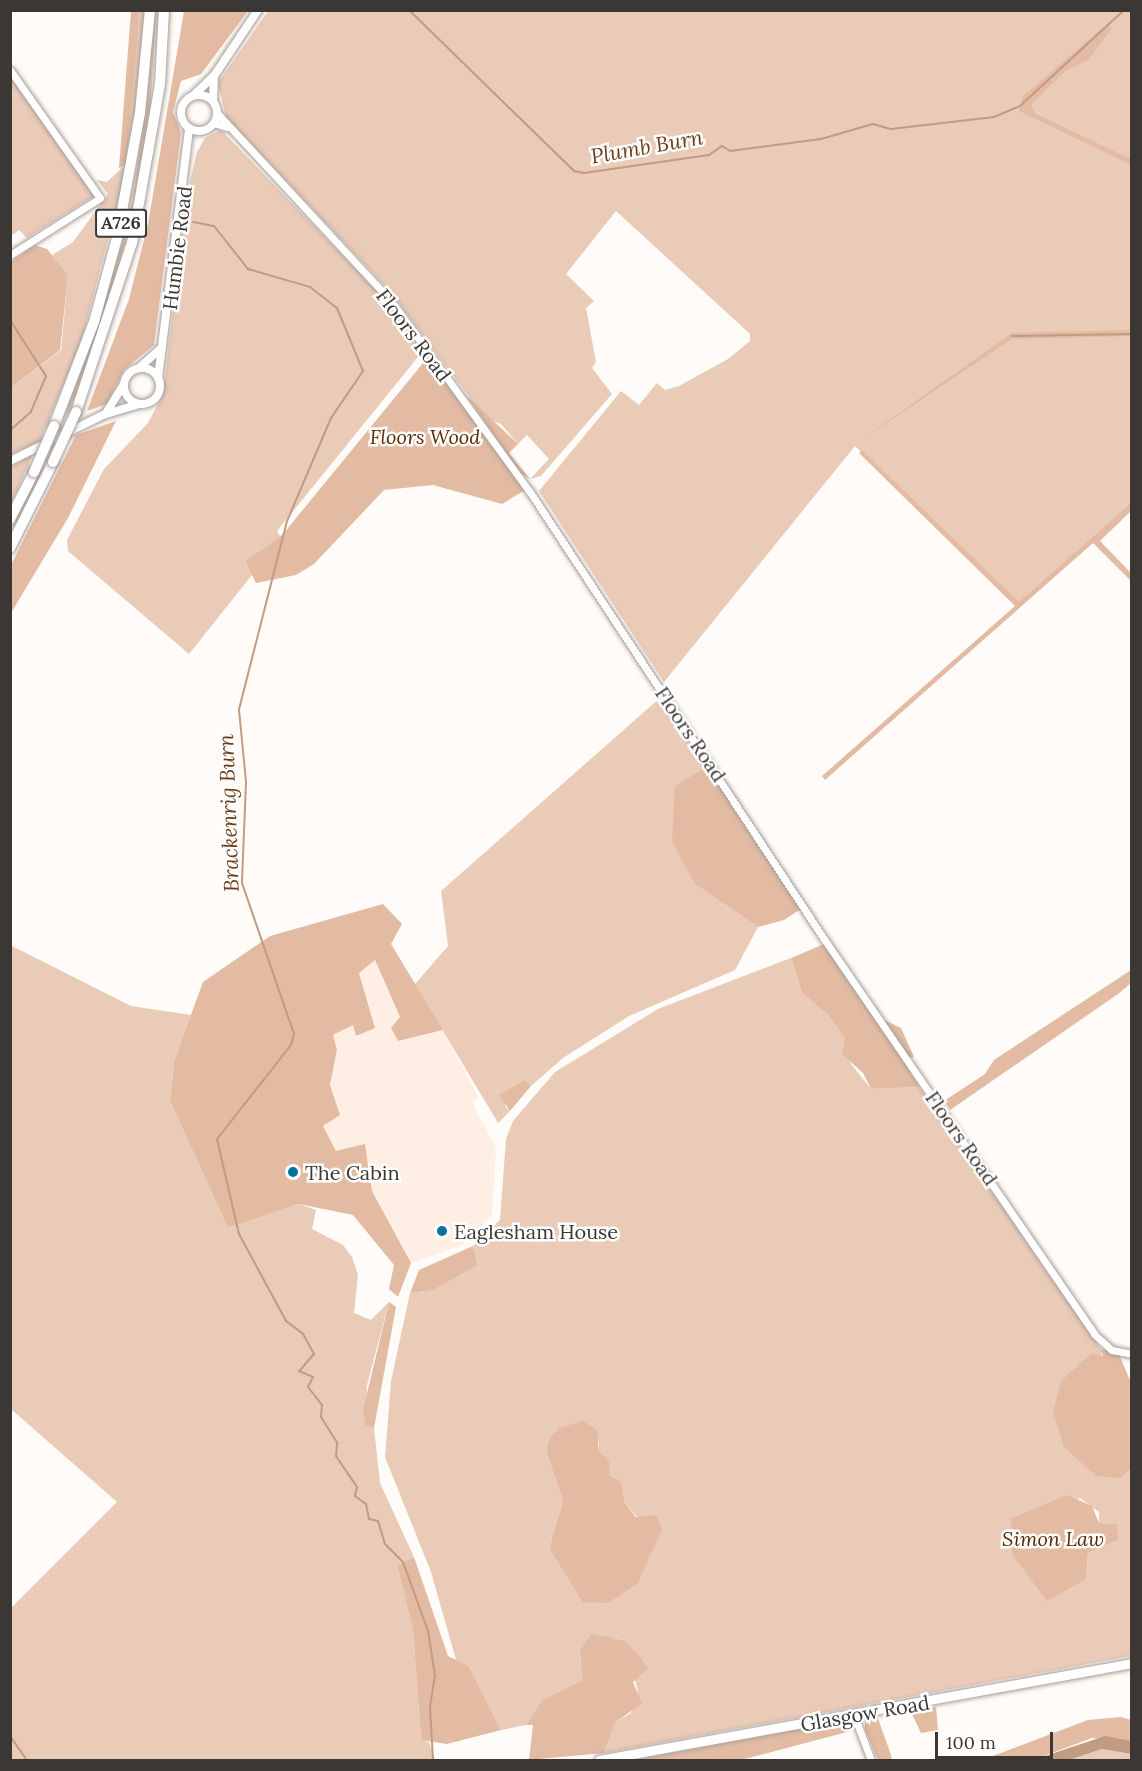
<!DOCTYPE html>
<html>
<head>
<meta charset="utf-8">
<style>
	body { margin:0 }
	#map { position:relative; width:1142px; height:1771px; overflow:hidden; background:#fefbf8; font-family:Lora,serif }
	div>[style] { position:absolute }
	[style*='--x'] { left:calc(var(--x)*1px); top:calc(var(--y)*1px); width:calc(var(--w)*1px); rotate:calc(var(--a)*1deg) }
	.built>* { inset:0; background:#ffeee3 }
	.green>* { inset:0; background:#eacbb8 }
	.forest>* { inset:0; background:#e3bba2 }
	.water>* { inset:0; background:#c19b82 }
	.stream>* { height:2px; margin:-1px; padding:0 1px; transform-origin:1px; border-radius:1px; background:#c19b82 }
	.roads { filter:drop-shadow(0 0 2px #a69d98) drop-shadow(0 0 2px #a69d98) }
	.minor>* { height:7px; margin:-3.5px; padding:0 3.5px; transform-origin:3.5px; border-radius:3.5px; background:#fff }
	.tertiary>* { height:8px; margin:-4px; padding:0 4px; transform-origin:4px; border-radius:4px; background:#fff }
	.tertiary>.ring { margin:-4px; padding:0; box-sizing:content-box; background:none; border:8px solid #fff; border-radius:50% }
	.secondary>* { height:9px; margin:-4.5px; padding:0 4.5px; transform-origin:4.5px; border-radius:4.5px; background:#fff }
	.trunk>* { height:10px; margin:-5px; padding:0 5px; transform-origin:5px; border-radius:5px; background:#fff }
	.bridges { filter:drop-shadow(0 0 2px #a69d98) drop-shadow(0 0 2px #a69d98) }
	.trunk-bridge>* { height:10px; margin:-5px; padding:0 5px; transform-origin:5px; border-radius:5px; background:#fff }
	.dots>* { width:16px; height:16px; translate:-50% -50%; box-sizing:border-box; border:3px solid #fff; border-radius:50% }
	span { translate:-50% -50%; white-space:nowrap; text-align:center; line-height:1.15; -webkit-text-stroke:5px #fff; paint-order:stroke }
	.shield-label span { padding:2px 4px; background:#fff; border:2px solid; border-radius:4px; -webkit-text-stroke-width:0 }
	.shield-label { font-size:18px; color:#3b3735; font-weight:700 }
	.street-label { font-size:20px; color:#3b3735 }
	.park-label { font-size:20px; color:#5b2a00; font-style:italic }
	.poi-label { font-size:20px; color:#3b3735 }
	.left { translate:0 -50%; text-align:left }
	.water-label { font-size:21px; color:#6f3d17; font-style:italic }
	.frame { position:absolute; inset:0; border:12px solid #3b3735; pointer-events:none }
	.scale { position:absolute; left:935px; top:1732px; width:118px; height:27px; box-sizing:border-box; border:3px solid #3b3735; border-top:0; padding-left:8px; font-size:18px; line-height:21px; white-space:nowrap; color:#3b3735; -webkit-text-stroke:4px #fff; paint-order:stroke }
</style>
</head>
<body>
<div id="map">
	<div class="built">
		<i style="clip-path:polygon(375px 959px,400px 1018px,391px 1028px,398px 1041px,443px 1030px,479px 1098px,472px 1102px,496px 1148px,492px 1215px,462px 1245px,411px 1263px,372px 1191px,365px 1145px,336px 1151px,323px 1125px,340px 1115px,330px 1085px,337px 1050px,333px 1035px,353px 1025px,375px 1028px,359px 972px)"></i>
	</div>
	<div class="green">
		<i style="clip-path:polygon(139px 11px,146px 11px,132px 149px,80px 346px,39px 442px,11px 454px,11px 388px,61px 350px,68px 275px,52px 255px,73px 242px,108px 194px,97px 180px,107px 182px,126px 164px)"></i>
		<i style="clip-path:polygon(156px 11px,150px 116px,130px 228px,81px 386px,62px 421px,98px 327px,133px 201px)"></i>
		<i style="clip-path:polygon(268px 11px,1131px 11px,1131px 506px,1019px 605px,855px 446px,664px 682px,539px 491px,621px 391px,639px 405px,657px 383px,665px 390px,679px 386px,728px 359px,750px 341px,750px 334px,616px 211px,566px 274px,594px 301px,586px 308px,596px 362px,592px 368px,612px 394px,541px 476px,530px 479px,549px 459px,527px 435px,518px 444px,501px 424px,485px 418px,391px 292px,226px 117px,218px 83px)"></i>
		<i style="clip-path:polygon(10px 74px,94px 196px,27px 238px,19px 230px,11px 236px)"></i>
		<i style="clip-path:polygon(221px 130px,378px 292px,422px 352px,277px 531px,280px 536px,245px 561px,252px 575px,189px 654px,68px 551px,67px 540px,104px 469px,148px 423px,163px 394px,187px 194px,197px 152px,205px 138px)"></i>
		<i style="clip-path:polygon(33px 454px,11px 504px,11px 467px)"></i>
		<i style="clip-path:polygon(661px 697px,707px 767px,695px 884px,758px 927px,735px 970px,629px 1016px,563px 1058px,531px 1086px,525px 1080px,508px 1094px,505px 1106px,510px 1111px,498px 1123px,415px 984px,448px 946px,441px 891px)"></i>
		<i style="clip-path:polygon(10px 945px,131px 1006px,191px 1015px,174px 1061px,170px 1101px,228px 1228px,299px 1204px,316px 1210px,312px 1229px,343px 1245px,352px 1257px,358px 1275px,354px 1313px,371px 1320px,389px 1302px,367px 1385px,366px 1426px,374px 1428px,380px 1483px,414px 1557px,397px 1565px,413px 1630px,421px 1740px,429px 1742px,435px 1760px,11px 1760px,11px 1608px,117px 1502px,11px 1409px)"></i>
		<i style="clip-path:polygon(evenodd,791px 958px,802px 993px,829px 1016px,845px 1039px,851px 1064px,871px 1089px,919px 1087px,1101px 1349px,1121px 1478px,1131px 1469px,1131px 1656px,604px 1753px,615px 1723px,631px 1713px,638px 1691px,624px 1640px,614px 1638px,580px 1651px,582px 1680px,541px 1701px,526px 1725px,501px 1730px,469px 1666px,456px 1660px,431px 1572px,385px 1457px,391px 1381px,410px 1293px,434px 1290px,476px 1265px,473px 1246px,500px 1220px,506px 1139px,513px 1121px,555px 1072px,658px 1009px,791px 958px,549px 1439px,599px 1441px,599px 1451px,609px 1475px,621px 1481px,625px 1503px,654px 1536px,650px 1557px,612px 1596px,582px 1602px,549px 1548px,563px 1501px,546px 1451px,549px 1439px,791px 958px,1080px 1498px,1099px 1512px,1099px 1523px,1116px 1524px,1118px 1540px,1088px 1553px,1086px 1579px,1011px 1553px,1015px 1541px,1080px 1498px)"></i>
		<i style="clip-path:polygon(1102px 1749px,1131px 1754px,1131px 1760px,1069px 1760px)"></i>
	</div>
	<div class="forest">
		<i style="clip-path:polygon(131px 11px,139px 11px,138px 30px,126px 165px,119px 168px)"></i>
		<i style="clip-path:polygon(184px 11px,248px 11px,201px 74px,181px 81px,173px 112px,181px 133px,154px 345px,124px 370px,107px 404px,87px 411px,129px 299px,148px 224px)"></i>
		<i style="clip-path:polygon(1107px 24px,1112px 29px,1088px 60px,1065px 71px,1031px 105px,1036px 114px,1131px 159px,1131px 165px,1019px 111px,1023px 96px)"></i>
		<i style="clip-path:polygon(35px 245px,47px 249px,68px 275px,60px 350px,11px 388px,11px 262px)"></i>
		<i style="clip-path:polygon(1131px 330px,1131px 336px,1012px 339px,858px 442px,1012px 333px)"></i>
		<i style="clip-path:polygon(428px 357px,525px 490px,502px 504px,433px 485px,384px 490px,314px 564px,296px 575px,256px 583px,245px 561px,283px 534px)"></i>
		<i style="clip-path:polygon(466px 395px,518px 444px,509px 453px,530px 479px,520px 473px)"></i>
		<i style="clip-path:polygon(116px 421px,68px 518px,11px 613px,11px 565px,76px 435px)"></i>
		<i style="clip-path:polygon(862px 450px,1019px 602px,1131px 503px,1131px 511px,1100px 541px,1131px 573px,1131px 581px,1093px 543px,825px 780px,822px 776px,1015px 606px,859px 453px)"></i>
		<i style="clip-path:polygon(707px 767px,801px 909px,784px 920px,758px 927px,695px 884px,672px 842px,675px 786px)"></i>
		<i style="clip-path:polygon(383px 904px,402px 924px,391px 944px,443px 1030px,398px 1041px,391px 1028px,400px 1017px,375px 960px,359px 973px,375px 1028px,356px 1036px,353px 1025px,333px 1035px,337px 1050px,330px 1085px,340px 1115px,323px 1126px,336px 1151px,365px 1144px,372px 1191px,411px 1263px,398px 1297px,389px 1289px,394px 1265px,353px 1215px,299px 1204px,228px 1228px,170px 1101px,174px 1061px,203px 982px,270px 936px)"></i>
		<i style="clip-path:polygon(824px 944px,879px 1024px,884px 1020px,901px 1028px,914px 1057px,902px 1058px,919px 1087px,871px 1089px,863px 1073px,842px 1054px,845px 1039px,829px 1016px,802px 993px,791px 958px)"></i>
		<i style="clip-path:polygon(1131px 970px,1131px 983px,1118px 994px,950px 1110px,944px 1101px,985px 1074px,994px 1060px)"></i>
		<i style="clip-path:polygon(525px 1080px,531px 1086px,510px 1111px,499px 1095px)"></i>
		<i style="clip-path:polygon(473px 1246px,477px 1265px,434px 1290px,410px 1293px,419px 1270px)"></i>
		<i style="clip-path:polygon(389px 1302px,396px 1307px,374px 1428px,366px 1426px,363px 1410px)"></i>
		<i style="clip-path:polygon(1101px 1349px,1119px 1354px,1131px 1383px,1131px 1469px,1121px 1478px,1096px 1476px,1064px 1447px,1053px 1412px,1061px 1381px,1092px 1353px,1103px 1356px)"></i>
		<i style="clip-path:polygon(583px 1421px,597px 1430px,599px 1451px,609px 1461px,609px 1475px,621px 1481px,625px 1503px,636px 1517px,656px 1515px,662px 1529px,638px 1583px,608px 1603px,582px 1602px,549px 1548px,563px 1501px,546px 1451px,549px 1439px,559px 1428px)"></i>
		<i style="clip-path:polygon(1067px 1495px,1092px 1506px,1099px 1523px,1117px 1524px,1118px 1540px,1088px 1553px,1086px 1579px,1047px 1601px,1011px 1553px,1015px 1541px,1010px 1519px)"></i>
		<i style="clip-path:polygon(414px 1557px,448px 1656px,469px 1666px,501px 1730px,447px 1744px,421px 1740px,413px 1630px,397px 1565px)"></i>
		<i style="clip-path:polygon(591px 1634px,624px 1640px,642px 1659px,648px 1669px,633px 1682px,642px 1703px,615px 1723px,604px 1753px,529px 1760px,533px 1725px,526px 1725px,541px 1701px,582px 1680px,580px 1651px)"></i>
		<i style="clip-path:polygon(936px 1707px,938px 1730px,921px 1733px,911px 1712px)"></i>
		<i style="clip-path:polygon(877px 1716px,890px 1752px,892px 1760px,878px 1760px,865px 1729px,865px 1721px)"></i>
		<i style="clip-path:polygon(1121px 1717px,1131px 1720px,1131px 1741px,1092px 1738px,1033px 1760px,982px 1760px,1088px 1720px)"></i>
		<i style="clip-path:polygon(848px 1720px,851px 1731px,741px 1760px,634px 1760px)"></i>
	</div>
	<div class="water">
		<i style="clip-path:polygon(1105px 1736px,1131px 1741px,1131px 1754px,1102px 1749px,1069px 1760px,1033px 1760px)"></i>
	</div>
	<div class="stream">
		<i style="--x:409;--y:10;--w:231;--a:44.3"></i>
		<i style="--x:574;--y:171;--w:10;--a:11"></i>
		<i style="--x:584;--y:173;--w:126;--a:-8.2"></i>
		<i style="--x:709;--y:155;--w:16;--a:-35"></i>
		<i style="--x:722;--y:146;--w:9;--a:32"></i>
		<i style="--x:730;--y:151;--w:92;--a:-7.5"></i>
		<i style="--x:821;--y:139;--w:54;--a:-16.1"></i>
		<i style="--x:873;--y:124;--w:19;--a:16"></i>
		<i style="--x:891;--y:129;--w:104;--a:-6.6"></i>
		<i style="--x:994;--y:117;--w:28;--a:-23"></i>
		<i style="--x:1020;--y:106;--w:142;--a:-42.7"></i>
		<i style="--x:193;--y:222;--w:21;--a:11"></i>
		<i style="--x:214;--y:226;--w:55;--a:51.7"></i>
		<i style="--x:248;--y:269;--w:65;--a:16.2"></i>
		<i style="--x:310;--y:287;--w:34;--a:38"></i>
		<i style="--x:337;--y:308;--w:68;--a:67.6"></i>
		<i style="--x:363;--y:371;--w:57;--a:124.2"></i>
		<i style="--x:331;--y:418;--w:112;--a:113.1"></i>
		<i style="--x:287;--y:521;--w:195;--a:104.3"></i>
		<i style="--x:239;--y:710;--w:72;--a:84.4"></i>
		<i style="--x:246;--y:782;--w:101;--a:92.3"></i>
		<i style="--x:242;--y:883;--w:160;--a:71"></i>
		<i style="--x:294;--y:1034;--w:11;--a:105"></i>
		<i style="--x:291;--y:1045;--w:120;--a:128.2"></i>
		<i style="--x:217;--y:1139;--w:98;--a:77"></i>
		<i style="--x:239;--y:1234;--w:99;--a:61.6"></i>
		<i style="--x:286;--y:1321;--w:21;--a:37"></i>
		<i style="--x:303;--y:1334;--w:23;--a:61"></i>
		<i style="--x:314;--y:1354;--w:23;--a:131"></i>
		<i style="--x:299;--y:1371;--w:15;--a:23"></i>
		<i style="--x:313;--y:1377;--w:11;--a:117"></i>
		<i style="--x:308;--y:1387;--w:23;--a:52"></i>
		<i style="--x:322;--y:1405;--w:12;--a:95"></i>
		<i style="--x:321;--y:1417;--w:31;--a:58"></i>
		<i style="--x:337;--y:1443;--w:13;--a:94"></i>
		<i style="--x:336;--y:1456;--w:37;--a:56"></i>
		<i style="--x:357;--y:1487;--w:9;--a:103"></i>
		<i style="--x:355;--y:1496;--w:14;--a:36"></i>
		<i style="--x:366;--y:1504;--w:15;--a:79"></i>
		<i style="--x:369;--y:1519;--w:9;--a:13"></i>
		<i style="--x:378;--y:1521;--w:24;--a:73"></i>
		<i style="--x:385;--y:1544;--w:25;--a:45"></i>
		<i style="--x:403;--y:1562;--w:73;--a:70.1"></i>
		<i style="--x:428;--y:1631;--w:45;--a:81"></i>
		<i style="--x:435;--y:1675;--w:32;--a:99"></i>
		<i style="--x:430;--y:1707;--w:53;--a:86.8"></i>
		<i style="--x:10;--y:320;--w:67;--a:57.3"></i>
		<i style="--x:46;--y:376;--w:39;--a:113"></i>
		<i style="--x:31;--y:412;--w:28;--a:139"></i>
		<i style="--x:1012;--y:336;--w:120;--a:-1"></i>
		<i style="--x:10;--y:1736;--w:29;--a:55"></i>
	</div>
	<div class="roads">
		<div class="minor">
			<i style="--x:10;--y:70;--w:156;--a:54.9"></i>
			<i style="--x:100;--y:198;--w:107;--a:147.7"></i>
			<i style="--x:217;--y:113;--w:256;--a:47.2"></i>
			<i style="--x:391;--y:301;--w:236;--a:54"></i>
			<i style="--x:530;--y:492;--w:535;--a:56.67"></i>
			<i style="--x:824;--y:939;--w:478;--a:55.6"></i>
			<i style="--x:1094;--y:1334;--w:24;--a:42"></i>
			<i style="--x:1112;--y:1350;--w:20;--a:11"></i>
			<i style="--x:213;--y:123;--w:15;--a:16"></i>
			<i style="--x:854;--y:1715;--w:48;--a:69.3"></i>
		</div>
		<div class="tertiary">
			<i style="--x:194;--y:95;--w:28;--a:-44"></i>
			<i class="ring" style="left:181px;top:95px;width:28px;height:28px"></i>
			<i style="--x:213;--y:101;--w:25;--a:-88"></i>
			<i style="--x:214;--y:76;--w:79;--a:-56.3"></i>
			<i class="ring" style="left:124px;top:368px;width:28px;height:28px"></i>
			<i style="--x:139;--y:368;--w:31;--a:-42"></i>
			<i style="--x:158;--y:378;--w:252;--a:-82.9"></i>
			<i style="--x:106;--y:413;--w:32;--a:-58"></i>
			<i style="--x:10;--y:461;--w:104;--a:-26.3"></i>
			<i style="--x:103;--y:415;--w:38;--a:-17"></i>
		</div>
		<div class="secondary">
			<i style="--x:599;--y:1760;--w:542;--a:-10.31"></i>
		</div>
		<div class="trunk">
			<i style="--x:76;--y:412;--w:178;--a:-71.7"></i>
			<i style="--x:132;--y:243;--w:161;--a:-80"></i>
			<i style="--x:160;--y:84;--w:74;--a:-86.9"></i>
			<i style="--x:54;--y:426;--w:111;--a:-69"></i>
			<i style="--x:94;--y:322;--w:87;--a:-74.7"></i>
			<i style="--x:117;--y:238;--w:127;--a:-79.6"></i>
			<i style="--x:140;--y:113;--w:103;--a:-84.5"></i>
			<i style="--x:10;--y:519;--w:53;--a:-62.9"></i>
			<i style="--x:10;--y:548;--w:96;--a:-63.4"></i>
		</div>
	</div>
	<div class="bridges">
		<div class="trunk-bridge">
			<i style="--x:53;--y:462;--w:55;--a:-65.3"></i>
			<i style="--x:34;--y:472;--w:50;--a:-66.5"></i>
		</div>
	</div>
	<div class="dots">
		<i style="left:293px;top:1172px;background:#05729e"></i>
		<i style="left:442px;top:1231px;background:#05729e"></i>
	</div>
	<div class="shield-label">
		<span style="left:121px;top:223px">A726</span>
	</div>
	<div class="street-label">
		<span style="left:177px;top:248px;rotate:-83deg">Humbie Road</span>
		<span style="left:414px;top:335px;rotate:53deg">Floors Road</span>
		<span style="left:691px;top:734px;rotate:56deg">Floors Road</span>
		<span style="left:962px;top:1138px;rotate:55deg">Floors Road</span>
		<span style="left:865px;top:1713px;rotate:-10deg">Glasgow Road</span>
	</div>
	<div class="park-label">
		<span style="left:425px;top:436px">Floors Wood</span>
		<span style="left:1053px;top:1538px">Simon Law</span>
	</div>
	<div class="poi-label">
		<span class="left" style="left:305px;top:1172px">The Cabin</span>
		<span class="left" style="left:454px;top:1231px">Eaglesham House</span>
	</div>
	<div class="water-label">
		<span style="left:647px;top:147px;rotate:-10deg">Plumb Burn</span>
		<span style="left:229px;top:813px;rotate:-92deg">Brackenrig Burn</span>
	</div>
	<div class="frame"></div>
	<div class="scale">100 m</div>
</div>
</body>
</html>
